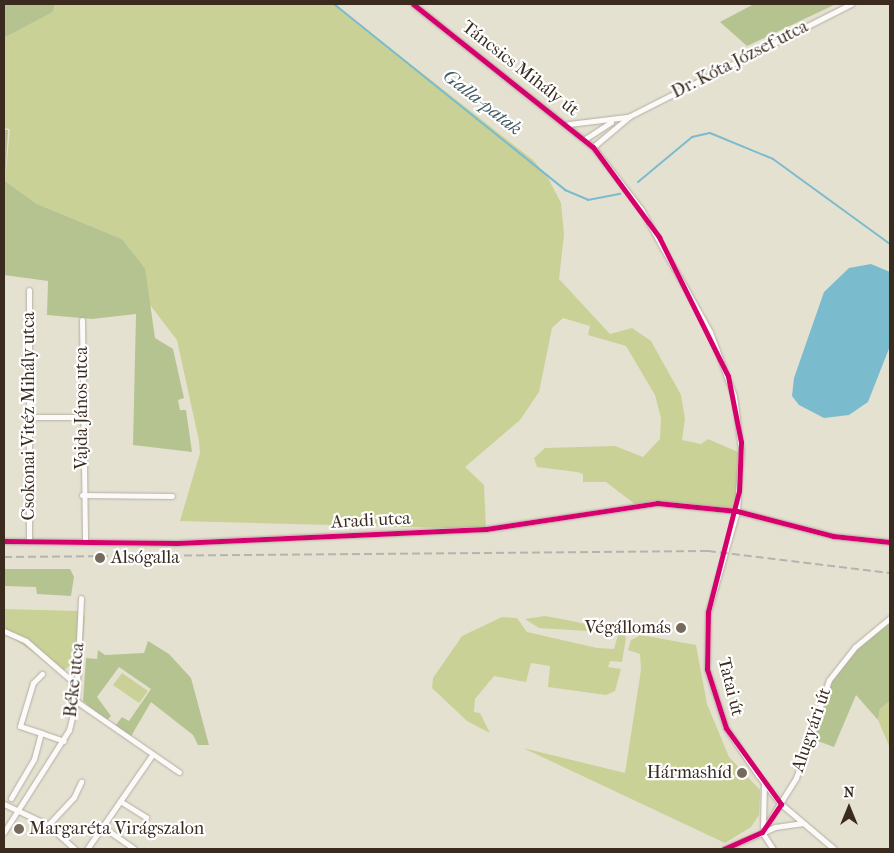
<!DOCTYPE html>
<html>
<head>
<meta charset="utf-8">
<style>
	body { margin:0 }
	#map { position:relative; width:894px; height:853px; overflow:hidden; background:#e5e1d1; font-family:"IM FELL French Canon",serif }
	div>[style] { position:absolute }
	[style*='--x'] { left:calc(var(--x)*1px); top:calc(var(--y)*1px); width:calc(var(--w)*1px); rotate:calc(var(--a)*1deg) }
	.green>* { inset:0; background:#c9d197 }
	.forest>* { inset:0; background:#b5c391 }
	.water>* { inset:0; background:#7bbbce }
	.stream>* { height:2px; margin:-1px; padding:0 1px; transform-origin:1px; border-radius:1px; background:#7bbbce }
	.roads { filter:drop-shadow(0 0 1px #b3aea3) drop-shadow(0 0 1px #b3aea3) }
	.minor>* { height:5px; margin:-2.5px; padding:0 2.5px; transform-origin:2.5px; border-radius:2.5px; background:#fbfaf8 }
	.rail>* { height:2px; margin-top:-1px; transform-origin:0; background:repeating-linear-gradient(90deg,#b5b3af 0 8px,transparent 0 12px) }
	.cycleway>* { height:5px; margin:-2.5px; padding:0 2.5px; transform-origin:2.5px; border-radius:2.5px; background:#d6006c }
	.dots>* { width:14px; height:14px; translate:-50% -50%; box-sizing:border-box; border:2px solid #fff; border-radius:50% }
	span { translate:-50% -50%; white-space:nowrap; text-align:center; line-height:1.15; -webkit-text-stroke:4.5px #fff; paint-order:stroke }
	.street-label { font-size:18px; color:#3b2a1e }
	.poi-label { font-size:18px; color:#3b2a1e }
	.left { translate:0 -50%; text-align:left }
	.right { translate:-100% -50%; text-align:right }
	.water-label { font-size:19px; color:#435e64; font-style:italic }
	.frame { position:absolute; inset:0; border:5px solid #3b2a1e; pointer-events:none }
	.north { position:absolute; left:824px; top:783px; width:50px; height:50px; -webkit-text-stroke:4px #fff; paint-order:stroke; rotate:0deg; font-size:14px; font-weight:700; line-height:20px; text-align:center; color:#3b2a1e }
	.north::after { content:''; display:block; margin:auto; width:18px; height:22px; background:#3b2a1e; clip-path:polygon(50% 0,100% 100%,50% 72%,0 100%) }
</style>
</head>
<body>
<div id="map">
	<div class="green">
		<i style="clip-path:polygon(55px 4px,334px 4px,533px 160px,548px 178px,561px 203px,564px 235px,559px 279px,610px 334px,632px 328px,651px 341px,681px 395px,685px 419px,682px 440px,701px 444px,708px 439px,738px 452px,737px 511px,689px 504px,636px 505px,606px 482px,583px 482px,583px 474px,577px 472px,537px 467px,534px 458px,545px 448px,615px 446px,643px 457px,660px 439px,661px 418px,655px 395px,626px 346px,588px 335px,590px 326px,563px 318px,552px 328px,539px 392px,520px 420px,465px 467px,484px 485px,486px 529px,180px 521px,200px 453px,199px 441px,177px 340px,147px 301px,145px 268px,122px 239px,37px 204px,5px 181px,10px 129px,4px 128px,4px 36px,53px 12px)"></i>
		<i style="clip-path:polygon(4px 609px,77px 611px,85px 616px,82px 655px,62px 672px,4px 632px)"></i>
		<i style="clip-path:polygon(545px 616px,572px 621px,593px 626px,587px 631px,539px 628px,525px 619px)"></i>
		<i style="clip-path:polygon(502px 617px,517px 618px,527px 632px,597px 648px,614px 649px,618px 635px,603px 632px,605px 626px,623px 631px,626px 638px,622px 662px,610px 661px,608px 667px,621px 669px,615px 691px,606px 695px,548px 687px,550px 666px,531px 663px,526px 682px,494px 676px,475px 699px,474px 712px,480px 713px,490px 733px,467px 721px,432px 688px,433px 678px,462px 636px)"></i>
		<i style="clip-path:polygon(641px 635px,696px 645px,707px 704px,729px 757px,760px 790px,759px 815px,751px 827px,725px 843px,523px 748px,625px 773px,641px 670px,640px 654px,628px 650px,631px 640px)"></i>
		<i style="clip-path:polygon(122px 673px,148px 691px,139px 703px,113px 685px)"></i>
		<i style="clip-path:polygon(890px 701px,890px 748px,878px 720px,880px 709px)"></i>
	</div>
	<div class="forest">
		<i style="clip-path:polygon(4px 4px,55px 4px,53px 12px,5px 37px)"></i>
		<i style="clip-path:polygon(754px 4px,836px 4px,747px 46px,720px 22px)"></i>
		<i style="clip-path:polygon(4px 130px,8px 130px,5px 181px,37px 204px,122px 239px,145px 268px,155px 338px,173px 349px,184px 398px,178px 400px,180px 410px,186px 410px,192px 452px,133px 445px,136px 314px,92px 319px,47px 315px,48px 281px,4px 275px)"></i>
		<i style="clip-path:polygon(4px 569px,70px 569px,74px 577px,71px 596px,37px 594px,36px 587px,4px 586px)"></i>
		<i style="clip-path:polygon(890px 618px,890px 701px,880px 709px,878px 720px,856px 695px,834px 747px,812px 739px,829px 680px,855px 647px)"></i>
		<i style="clip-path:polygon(148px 641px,169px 654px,191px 678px,209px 745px,198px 745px,193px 735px,151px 702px,130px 738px,115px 726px,122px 717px,129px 721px,151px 689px,119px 667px,97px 697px,111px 716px,106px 721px,83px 701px,86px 658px,97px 659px,98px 650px,105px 655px,144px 653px)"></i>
	</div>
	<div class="water">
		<i style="clip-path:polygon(871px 264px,890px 272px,890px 346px,868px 402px,849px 415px,824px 418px,799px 405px,792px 396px,794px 378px,824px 292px,849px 268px)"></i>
	</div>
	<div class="stream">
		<i style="--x:334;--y:4;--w:297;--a:38.8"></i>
		<i style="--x:565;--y:190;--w:25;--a:23"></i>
		<i style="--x:588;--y:200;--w:33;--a:-11"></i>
		<i style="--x:638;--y:182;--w:70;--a:-39.8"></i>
		<i style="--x:692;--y:137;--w:18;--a:-13"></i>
		<i style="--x:710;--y:133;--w:68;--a:22.4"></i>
		<i style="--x:773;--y:159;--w:145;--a:36"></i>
	</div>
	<div class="roads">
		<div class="minor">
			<i style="--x:413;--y:4;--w:230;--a:38.5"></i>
			<i style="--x:593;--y:147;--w:78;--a:52.3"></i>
			<i style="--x:641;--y:209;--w:141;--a:60.7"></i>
			<i style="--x:710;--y:332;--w:68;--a:69.4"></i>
			<i style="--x:734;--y:396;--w:54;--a:82.6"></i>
			<i style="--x:741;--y:450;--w:61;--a:93.8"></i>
			<i style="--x:737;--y:511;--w:105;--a:106"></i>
			<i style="--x:708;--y:612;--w:57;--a:91"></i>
			<i style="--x:707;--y:669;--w:62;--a:72.1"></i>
			<i style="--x:726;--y:728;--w:57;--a:55.8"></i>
			<i style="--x:758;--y:775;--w:37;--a:52"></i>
			<i style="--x:781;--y:804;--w:70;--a:40.3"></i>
			<i style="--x:569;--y:124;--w:58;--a:-6.9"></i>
			<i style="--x:585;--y:139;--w:31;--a:-33"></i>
			<i style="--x:593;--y:147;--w:48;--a:-40"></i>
			<i style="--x:630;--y:116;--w:248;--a:-26.9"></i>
			<i style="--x:82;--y:320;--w:221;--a:89.2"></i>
			<i style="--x:30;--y:417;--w:51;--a:0"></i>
			<i style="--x:82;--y:495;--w:90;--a:0.6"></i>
			<i style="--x:4;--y:541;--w:173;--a:0.7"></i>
			<i style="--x:177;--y:543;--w:309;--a:-2.6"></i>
			<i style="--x:486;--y:529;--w:173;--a:-8.6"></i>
			<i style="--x:657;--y:503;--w:80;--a:5.7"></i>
			<i style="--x:737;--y:511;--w:99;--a:14.6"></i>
			<i style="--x:833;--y:536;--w:57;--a:6"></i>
			<i style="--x:29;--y:541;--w:251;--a:-90"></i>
			<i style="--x:4;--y:631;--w:24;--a:24"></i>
			<i style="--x:26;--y:641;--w:60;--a:40.9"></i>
			<i style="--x:71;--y:680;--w:18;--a:77"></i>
			<i style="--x:76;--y:701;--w:125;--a:34.6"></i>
			<i style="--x:41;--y:733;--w:22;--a:-162"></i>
			<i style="--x:20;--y:726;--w:45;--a:-73.2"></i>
			<i style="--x:33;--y:683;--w:13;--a:-45"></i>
			<i style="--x:11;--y:798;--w:45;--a:-59.5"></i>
			<i style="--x:34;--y:759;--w:27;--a:-75"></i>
			<i style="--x:41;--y:733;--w:24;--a:19"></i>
			<i style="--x:120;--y:801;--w:31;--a:32"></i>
			<i style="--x:4;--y:804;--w:49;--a:25.5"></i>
			<i style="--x:48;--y:825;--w:36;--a:42"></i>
			<i style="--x:48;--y:825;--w:38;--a:-47"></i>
			<i style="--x:74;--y:797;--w:17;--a:-65"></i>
			<i style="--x:763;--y:826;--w:43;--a:-88.7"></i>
			<i style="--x:103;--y:827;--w:38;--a:35"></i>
			<i style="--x:4;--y:832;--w:121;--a:-57.5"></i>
			<i style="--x:69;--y:730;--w:30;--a:-76"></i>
			<i style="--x:76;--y:701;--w:103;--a:-87.2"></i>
			<i style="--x:762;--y:832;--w:64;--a:-57.8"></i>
			<i style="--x:796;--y:778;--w:103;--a:-71.4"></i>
			<i style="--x:829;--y:680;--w:42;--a:-51.8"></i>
			<i style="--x:855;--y:647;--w:45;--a:-39.6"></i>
			<i style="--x:762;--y:832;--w:20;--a:57"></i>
			<i style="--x:87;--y:849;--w:114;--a:-55.3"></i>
			<i style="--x:724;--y:849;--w:56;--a:-23.3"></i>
			<i style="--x:775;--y:827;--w:27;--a:-8"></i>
		</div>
	</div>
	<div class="rail">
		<i style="--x:4;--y:557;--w:704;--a:-0.49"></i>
		<i style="--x:708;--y:551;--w:183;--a:6.9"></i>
	</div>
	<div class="cycleway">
		<i style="--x:413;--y:4;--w:230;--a:38.5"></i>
		<i style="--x:593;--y:147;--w:112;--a:53.7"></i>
		<i style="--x:659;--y:237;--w:155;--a:63.6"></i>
		<i style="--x:728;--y:376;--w:67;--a:78.9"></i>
		<i style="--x:741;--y:442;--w:49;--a:92.3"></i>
		<i style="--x:739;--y:491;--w:125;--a:104.4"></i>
		<i style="--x:708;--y:612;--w:57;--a:91"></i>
		<i style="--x:707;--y:669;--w:62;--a:72.1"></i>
		<i style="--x:726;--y:728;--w:94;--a:54.1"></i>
		<i style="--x:781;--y:804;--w:34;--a:124"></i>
		<i style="--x:762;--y:832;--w:42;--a:155.9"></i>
		<i style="--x:4;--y:541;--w:173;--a:0.7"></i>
		<i style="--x:177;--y:543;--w:309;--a:-2.6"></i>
		<i style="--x:486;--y:529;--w:173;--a:-8.6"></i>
		<i style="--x:657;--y:503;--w:80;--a:5.7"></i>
		<i style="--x:737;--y:511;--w:99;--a:14.6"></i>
		<i style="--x:833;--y:536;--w:57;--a:6"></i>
	</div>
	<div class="dots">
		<i style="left:100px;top:558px;background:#766a5d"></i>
		<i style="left:681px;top:628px;background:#766a5d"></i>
		<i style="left:742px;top:773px;background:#766a5d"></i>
		<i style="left:19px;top:829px;background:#766a5d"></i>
	</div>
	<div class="street-label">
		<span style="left:740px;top:60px;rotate:-27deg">Dr. Kóta József utca</span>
		<span style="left:520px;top:69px;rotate:38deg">Táncsics Mihály út</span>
		<span style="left:82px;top:408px;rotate:-90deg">Vajda János utca</span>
		<span style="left:29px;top:416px;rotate:-90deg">Csokonai Vitéz Mihály utca</span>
		<span style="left:371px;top:521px;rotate:-3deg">Aradi utca</span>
		<span style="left:75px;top:680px;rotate:-84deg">Béke utca</span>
		<span style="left:730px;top:687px;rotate:76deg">Tatai út</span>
		<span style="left:812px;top:730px;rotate:-71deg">Alugyári út</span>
	</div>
	<div class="poi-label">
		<span class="left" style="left:111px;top:558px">Alsógalla</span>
		<span class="right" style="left:671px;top:628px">Végállomás</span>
		<span class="right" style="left:732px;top:773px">Hármashíd</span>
		<span class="left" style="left:29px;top:829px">Margaréta Virágszalon</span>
	</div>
	<div class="water-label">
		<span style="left:482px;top:103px;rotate:38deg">Galla-patak</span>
	</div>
	<div class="frame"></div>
	<div class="north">N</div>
</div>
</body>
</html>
